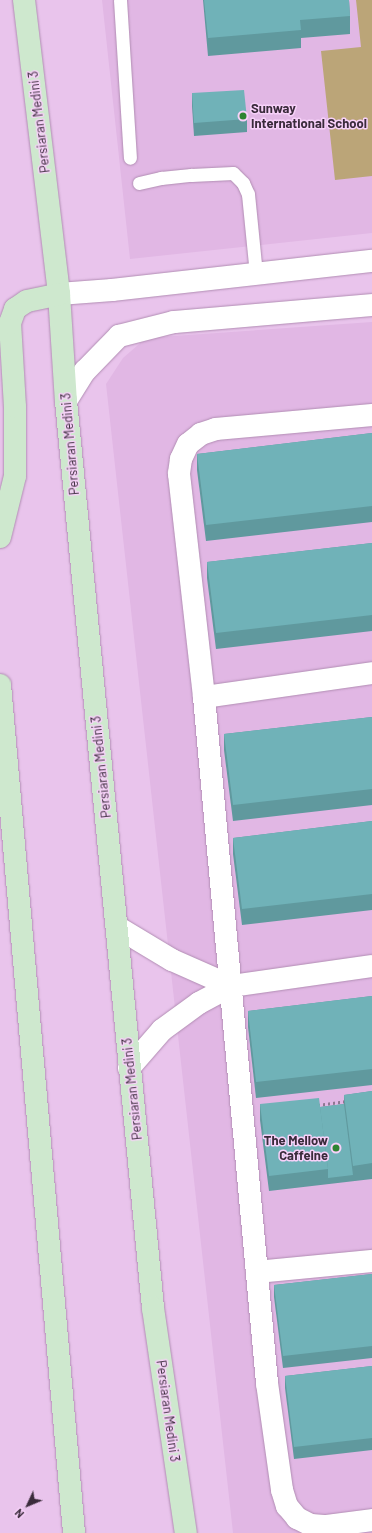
<!DOCTYPE html>
<html>
<head>
<meta charset="utf-8">
<style>
	body { margin:0 }
	#map { position:relative; width:372px; height:1533px; overflow:hidden; background:#e9c4ec; font-family:Barlow,sans-serif }
	div>[style] { position:absolute }
	[style*='--x'] { left:calc(var(--x)*1px); top:calc(var(--y)*1px); width:calc(var(--w)*1px); rotate:calc(var(--a)*1deg) }
	.built>* { inset:0; background:#e1b7e4 }
	.green>* { inset:0; background:#bba578 }
	.path>* { height:2.5px; margin-top:-1.25px; transform-origin:0; background:repeating-linear-gradient(90deg,#907792 0 2px,transparent 0 5px) }
	.roads { filter:drop-shadow(0 0 1px #b18db3) drop-shadow(0 0 1px #b18db3) }
	.lane>* { height:13px; margin:-6.5px; padding:0 6.5px; transform-origin:6.5px; border-radius:6.5px; background:#fff }
	.street>* { height:22px; margin:-11px; padding:0 11px; transform-origin:11px; border-radius:11px; background:#fff }
	.secondary>* { height:22px; margin:-11px; padding:0 11px; transform-origin:11px; border-radius:11px; background:#cee8ce }
	.wall>* { inset:0; background:#60999e }
	.building>* { inset:0; background:#70b2b8 }
	.dots>* { width:11px; height:11px; translate:-50% -50%; box-sizing:border-box; border:2px solid #f7d1f9; border-radius:50% }
	span { translate:-50% -50%; white-space:nowrap; text-align:center; line-height:1.15; -webkit-text-stroke:3px #f7d1f9; paint-order:stroke }
	.poi-label { font-size:13px; color:#3a2b3b; font-weight:700 }
	.left { translate:0 -50%; text-align:left }
	.right { translate:-100% -50%; text-align:right }
	.street-label { font-size:13px; color:#3a2b3b }
	.north { position:absolute; left:8px; top:1485px; width:40px; height:40px; -webkit-text-stroke:3px #f7d1f9; paint-order:stroke; rotate:226deg; font-size:11px; font-weight:700; line-height:16px; text-align:center; color:#3a2b3b }
	.north::after { content:''; display:block; margin:auto; width:14px; height:18px; background:#3a2b3b; clip-path:polygon(50% 0,100% 100%,50% 72%,0 100%) }
</style>
</head>
<body>
<div id="map">
	<div class="built">
		<i style="clip-path:polygon(102px 0,372px 0,372px 233px,130px 259px)"></i>
		<i style="clip-path:polygon(372px 322px,372px 1533px,233px 1533px,106px 384px,123px 358px,146px 338px)"></i>
	</div>
	<div class="green">
		<i style="clip-path:polygon(356px 0,372px 0,372px 176px,335px 180px,321px 51px,361px 47px)"></i>
	</div>
	<div class="path">
		<i style="--x:318;--y:1105;--w:29;--a:-8"></i>
	</div>
	<div class="roads">
		<div class="lane">
			<i style="--x:120;--y:0;--w:158;--a:86.4"></i>
			<i style="--x:139;--y:183;--w:23;--a:-13"></i>
			<i style="--x:161;--y:178;--w:30;--a:-6"></i>
			<i style="--x:191;--y:175;--w:42;--a:-2.7"></i>
			<i style="--x:233;--y:173;--w:14;--a:45"></i>
			<i style="--x:243;--y:183;--w:12;--a:66"></i>
			<i style="--x:248;--y:194;--w:80;--a:84.3"></i>
		</div>
		<div class="street">
			<i style="--x:59;--y:294;--w:53;--a:-4.3"></i>
			<i style="--x:112;--y:290;--w:262;--a:-6.4"></i>
			<i style="--x:66;--y:401;--w:36;--a:-58"></i>
			<i style="--x:85;--y:371;--w:49;--a:-45.8"></i>
			<i style="--x:119;--y:336;--w:57;--a:-14.3"></i>
			<i style="--x:174;--y:322;--w:199;--a:-4.9"></i>
			<i style="--x:372;--y:415;--w:157;--a:174.9"></i>
			<i style="--x:216;--y:429;--w:16;--a:162"></i>
			<i style="--x:201;--y:434;--w:16;--a:142"></i>
			<i style="--x:188;--y:444;--w:17;--a:115"></i>
			<i style="--x:181;--y:459;--w:15;--a:98"></i>
			<i style="--x:179;--y:474;--w:224;--a:83.6"></i>
			<i style="--x:204;--y:697;--w:689;--a:84.75"></i>
			<i style="--x:267;--y:1383;--w:108;--a:82"></i>
			<i style="--x:282;--y:1490;--w:17;--a:73"></i>
			<i style="--x:287;--y:1506;--w:16;--a:50"></i>
			<i style="--x:297;--y:1518;--w:16;--a:27"></i>
			<i style="--x:311;--y:1525;--w:16;--a:4"></i>
			<i style="--x:327;--y:1526;--w:45;--a:-7.6"></i>
			<i style="--x:204;--y:697;--w:170;--a:-8.1"></i>
			<i style="--x:117;--y:927;--w:64;--a:31"></i>
			<i style="--x:172;--y:960;--w:64;--a:23.8"></i>
			<i style="--x:129;--y:1068;--w:50;--a:-49"></i>
			<i style="--x:162;--y:1030;--w:46;--a:-36.1"></i>
			<i style="--x:199;--y:1003;--w:36;--a:-28"></i>
			<i style="--x:231;--y:986;--w:142;--a:-8.1"></i>
			<i style="--x:257;--y:1272;--w:116;--a:-5.5"></i>
		</div>
		<div class="secondary">
			<i style="--x:24;--y:0;--w:296;--a:83.2"></i>
			<i style="--x:59;--y:294;--w:107;--a:86.3"></i>
			<i style="--x:66;--y:401;--w:911;--a:84.52"></i>
			<i style="--x:153;--y:1308;--w:227;--a:81.7"></i>
			<i style="--x:0;--y:537;--w:63;--a:-76.2"></i>
			<i style="--x:15;--y:476;--w:69;--a:-90"></i>
			<i style="--x:15;--y:407;--w:84;--a:-93.4"></i>
			<i style="--x:10;--y:323;--w:15;--a:-70"></i>
			<i style="--x:15;--y:309;--w:14;--a:-34"></i>
			<i style="--x:27;--y:301;--w:33;--a:-12"></i>
			<i style="--x:0;--y:685;--w:851;--a:85.01"></i>
		</div>
	</div>
	<div class="wall">
		<i style="clip-path:polygon(203px 0,349px 0,350px 16px,350px 34px,301px 38px,301px 48px,208px 56px)"></i>
		<i style="clip-path:polygon(192px 93px,247px 119px,247px 132px,194px 136px,192px 106px)"></i>
		<i style="clip-path:polygon(372px 433px,372px 522px,206px 541px,197px 470px,197px 454px)"></i>
		<i style="clip-path:polygon(372px 543px,372px 631px,216px 649px,207px 578px,207px 562px)"></i>
		<i style="clip-path:polygon(372px 717px,372px 805px,233px 821px,224px 750px,224px 734px)"></i>
		<i style="clip-path:polygon(372px 821px,372px 910px,242px 925px,233px 854px,233px 838px)"></i>
		<i style="clip-path:polygon(372px 996px,372px 1085px,256px 1098px,248px 1027px,248px 1011px)"></i>
		<i style="clip-path:polygon(372px 1091px,372px 1179px,269px 1191px,260px 1120px,260px 1104px,320px 1107px,344px 1104px,344px 1095px)"></i>
		<i style="clip-path:polygon(372px 1274px,372px 1358px,283px 1368px,274px 1297px,274px 1285px)"></i>
		<i style="clip-path:polygon(372px 1366px,372px 1450px,294px 1459px,285px 1388px,285px 1376px)"></i>
	</div>
	<div class="building">
		<i style="clip-path:polygon(204px 0,349px 0,350px 16px,300px 20px,301px 30px,208px 38px)"></i>
		<i style="clip-path:polygon(244px 90px,247px 119px,194px 123px,192px 93px)"></i>
		<i style="clip-path:polygon(372px 433px,372px 506px,206px 525px,197px 454px)"></i>
		<i style="clip-path:polygon(372px 543px,372px 615px,216px 633px,207px 562px)"></i>
		<i style="clip-path:polygon(372px 717px,372px 789px,233px 805px,224px 734px)"></i>
		<i style="clip-path:polygon(372px 821px,372px 894px,242px 909px,233px 838px)"></i>
		<i style="clip-path:polygon(372px 996px,372px 1069px,256px 1082px,248px 1011px)"></i>
		<i style="clip-path:polygon(372px 1091px,372px 1163px,353px 1166px,344px 1095px)"></i>
		<i style="clip-path:polygon(319px 1098px,328px 1169px,269px 1176px,260px 1104px)"></i>
		<i style="clip-path:polygon(344px 1104px,353px 1175px,328px 1178px,328px 1169px,320px 1107px)"></i>
		<i style="clip-path:polygon(372px 1274px,372px 1346px,283px 1356px,274px 1285px)"></i>
		<i style="clip-path:polygon(372px 1366px,372px 1438px,294px 1447px,285px 1376px)"></i>
	</div>
	<div class="dots">
		<i style="left:243px;top:116px;background:#2e8432"></i>
		<i style="left:336px;top:1148px;background:#2e8432"></i>
	</div>
	<div class="poi-label">
		<span class="left" style="left:251px;top:116px">Sunway<br>International School</span>
		<span class="right" style="left:328px;top:1148px">The Mellow<br>Caffeine</span>
	</div>
	<div class="street-label">
		<span style="left:39px;top:122px;rotate:-97deg">Persiaran Medini 3</span>
		<span style="left:70px;top:444px;rotate:-95deg">Persiaran Medini 3</span>
		<span style="left:101px;top:767px;rotate:-96deg">Persiaran Medini 3</span>
		<span style="left:132px;top:1089px;rotate:-96deg">Persiaran Medini 3</span>
		<span style="left:168px;top:1411px;rotate:82deg">Persiaran Medini 3</span>
	</div>
	<div class="north">N</div>
</div>
</body>
</html>
